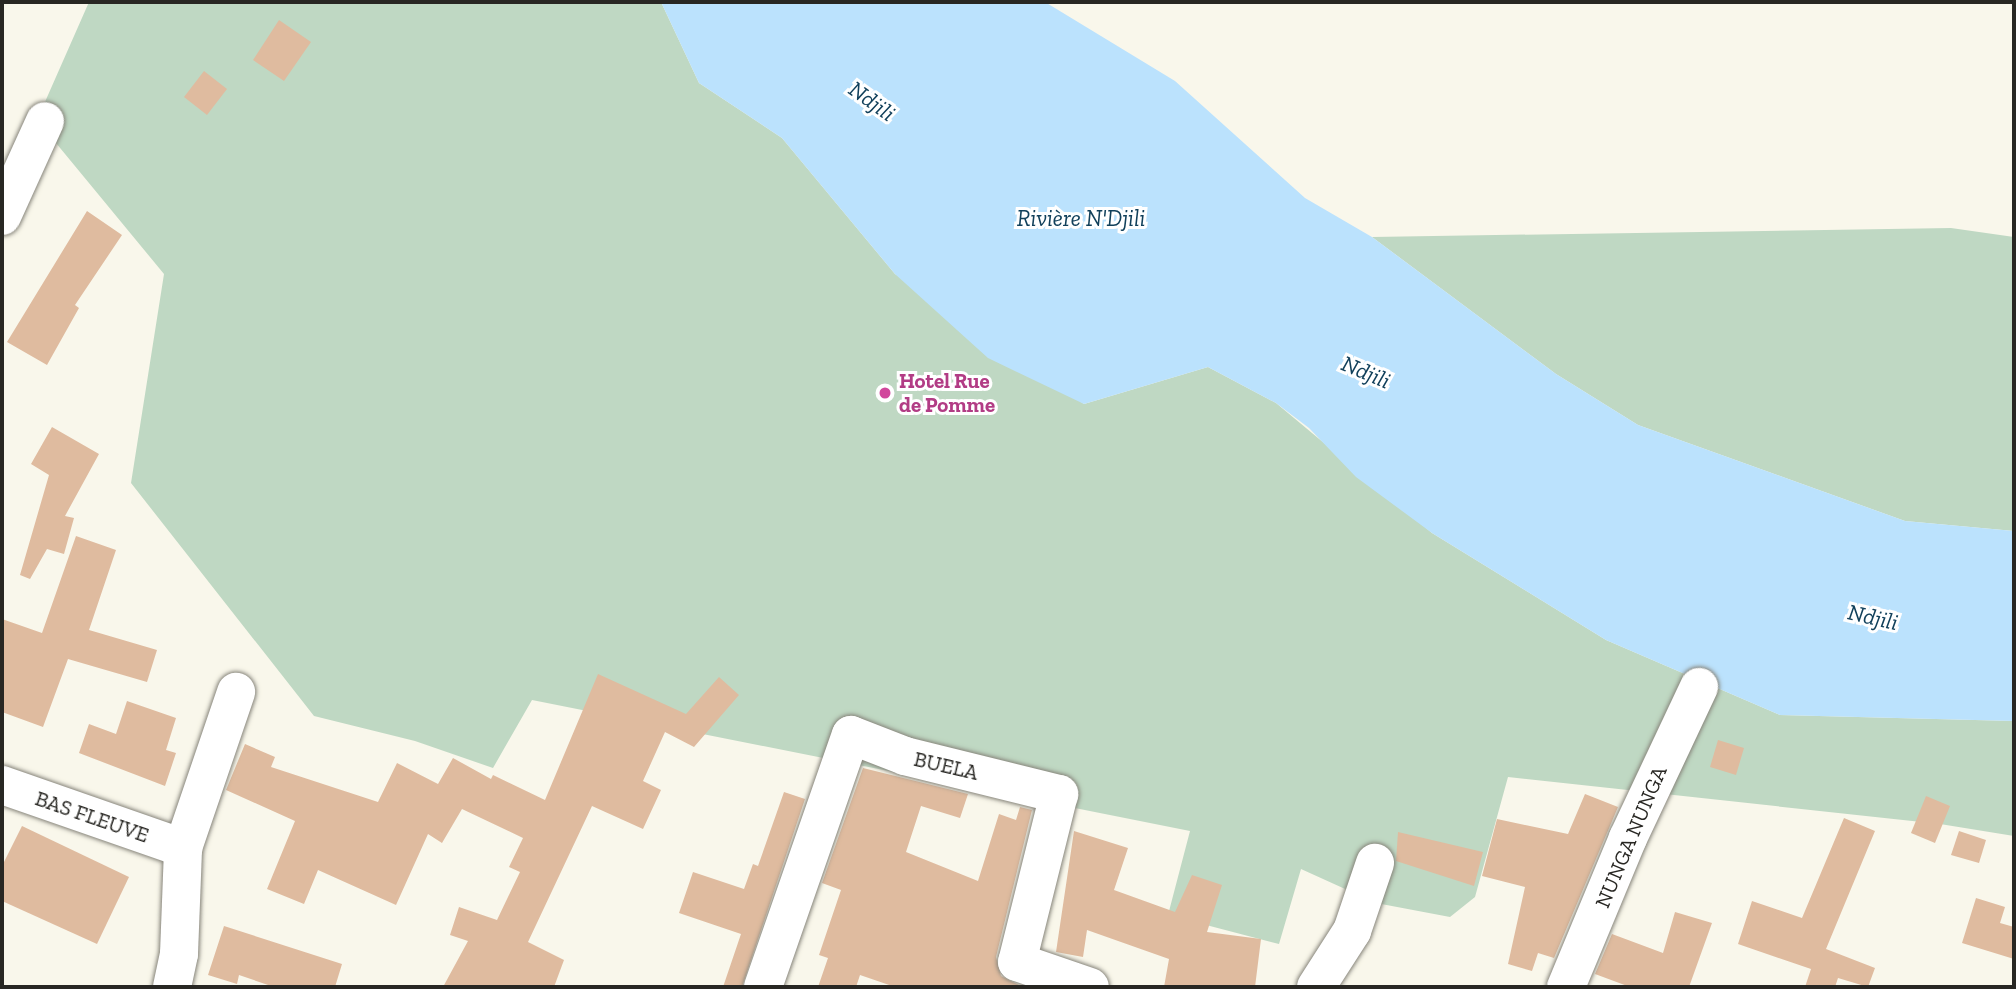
<!DOCTYPE html>
<html>
<head>
<meta charset="utf-8">
<style>
	body { margin:0 }
	#map { position:relative; width:2016px; height:989px; overflow:hidden; background:#f9f7eb; font-family:"Zilla Slab",serif }
	div>[style] { position:absolute }
	[style*='--x'] { left:calc(var(--x)*1px); top:calc(var(--y)*1px); width:calc(var(--w)*1px); rotate:calc(var(--a)*1deg) }
	.green>* { inset:0; background:#bfd8c3 }
	.water>* { inset:0; background:#bbe2fd }
	.building>* { inset:0; background:#dfbb9f }
	.roads { filter:drop-shadow(0 0 2px #87857b) drop-shadow(0 0 2px #87857b) }
	.minor>* { height:38px; margin:-19px; padding:0 19px; transform-origin:19px; border-radius:19px; background:#fff }
	.dots>* { width:19px; height:19px; translate:-50% -50%; box-sizing:border-box; border:4px solid #fff; border-radius:50% }
	span { translate:-50% -50%; white-space:nowrap; text-align:center; line-height:1.15; -webkit-text-stroke:6px #fff; paint-order:stroke }
	.hotel-label { font-size:21px; color:#b23c85; font-weight:700 }
	.left { translate:0 -50%; text-align:left }
	.street-label { font-size:21px; color:#282723 }
	.water-label { font-size:23px; color:#11405b; font-style:italic }
	.frame { position:absolute; inset:0; border:4px solid #282723; pointer-events:none }
</style>
</head>
<body>
<div id="map">
	<div class="green">
		<i style="clip-path:polygon(89px 2px,661px 2px,699px 83px,782px 138px,895px 274px,1084px 404px,1208px 367px,1276px 403px,1432px 533px,1606px 640px,1780px 715px,2014px 721px,2014px 836px,1940px 824px,1508px 777px,1475px 897px,1450px 917px,1376px 903px,1301px 869px,1279px 944px,1168px 915px,1190px 831px,532px 700px,493px 768px,415px 741px,314px 716px,131px 483px,164px 274px,37px 120px)"></i>
		<i style="clip-path:polygon(1951px 228px,2014px 237px,2014px 531px,1905px 521px,1638px 425px,1556px 374px,1372px 237px)"></i>
	</div>
	<div class="water">
		<i style="clip-path:polygon(661px 2px,1045px 2px,1175px 81px,1305px 198px,1372px 237px,1556px 374px,1638px 425px,1905px 521px,2014px 531px,2014px 721px,1780px 715px,1606px 640px,1432px 533px,1356px 477px,1309px 428px,1276px 403px,1208px 367px,1084px 404px,988px 358px,895px 274px,782px 138px,699px 83px)"></i>
	</div>
	<div class="building">
		<i style="clip-path:polygon(279px 20px,311px 42px,284px 81px,253px 60px)"></i>
		<i style="clip-path:polygon(204px 71px,227px 89px,207px 115px,184px 97px)"></i>
		<i style="clip-path:polygon(87px 211px,122px 235px,75px 305px,79px 308px,47px 365px,7px 342px)"></i>
		<i style="clip-path:polygon(52px 427px,99px 454px,65px 516px,74px 518px,64px 554px,47px 549px,30px 579px,20px 575px,49px 475px,31px 464px)"></i>
		<i style="clip-path:polygon(76px 536px,116px 550px,89px 630px,157px 650px,147px 682px,68px 659px,43px 727px,2px 712px,2px 619px,42px 633px)"></i>
		<i style="clip-path:polygon(598px 674px,686px 714px,719px 677px,739px 695px,694px 747px,665px 732px,643px 781px,661px 790px,643px 829px,592px 806px,528px 942px,564px 960px,554px 987px,443px 987px,468px 941px,450px 935px,459px 907px,497px 920px,520px 872px,509px 867px,523px 838px,462px 809px,442px 843px,428px 834px,396px 905px,318px 870px,304px 904px,267px 889px,295px 821px,226px 790px,245px 744px,275px 757px,271px 767px,378px 802px,397px 763px,438px 784px,453px 758px,491px 779px,493px 775px,545px 800px)"></i>
		<i style="clip-path:polygon(127px 701px,176px 718px,166px 750px,176px 753px,165px 786px,79px 753px,89px 724px,116px 734px)"></i>
		<i style="clip-path:polygon(1718px 740px,1744px 748px,1736px 775px,1710px 767px)"></i>
		<i style="clip-path:polygon(863px 768px,968px 794px,960px 818px,921px 806px,906px 852px,978px 881px,999px 814px,1016px 820px,1020px 807px,1032px 810px,996px 957px,1001px 976px,1023px 987px,895px 987px,860px 975px,856px 987px,818px 987px,828px 958px,819px 955px,841px 890px,822px 883px)"></i>
		<i style="clip-path:polygon(784px 792px,805px 799px,742px 987px,723px 987px,741px 934px,679px 913px,693px 872px,744px 889px,753px 864px,758px 866px)"></i>
		<i style="clip-path:polygon(1585px 794px,1618px 807px,1554px 958px,1538px 953px,1532px 971px,1508px 964px,1525px 887px,1482px 876px,1497px 819px,1568px 834px)"></i>
		<i style="clip-path:polygon(1926px 796px,1950px 806px,1935px 843px,1911px 833px)"></i>
		<i style="clip-path:polygon(1844px 818px,1875px 831px,1826px 949px,1875px 968px,1868px 987px,1838px 978px,1835px 987px,1805px 987px,1811px 969px,1738px 944px,1752px 901px,1802px 918px)"></i>
		<i style="clip-path:polygon(22px 826px,129px 877px,97px 944px,2px 901px,2px 866px)"></i>
		<i style="clip-path:polygon(1074px 831px,1128px 848px,1114px 890px,1175px 912px,1192px 875px,1222px 885px,1207px 932px,1261px 939px,1255px 987px,1164px 987px,1169px 959px,1087px 930px,1083px 957px,1056px 952px)"></i>
		<i style="clip-path:polygon(1959px 831px,1986px 840px,1979px 863px,1951px 855px)"></i>
		<i style="clip-path:polygon(1398px 832px,1483px 852px,1474px 886px,1396px 861px)"></i>
		<i style="clip-path:polygon(1976px 898px,2005px 907px,2000px 923px,2014px 927px,2014px 959px,1962px 943px)"></i>
		<i style="clip-path:polygon(1675px 912px,1712px 923px,1689px 987px,1630px 987px,1595px 974px,1612px 934px,1663px 953px)"></i>
		<i style="clip-path:polygon(224px 926px,342px 964px,335px 987px,274px 987px,239px 975px,237px 984px,208px 975px)"></i>
	</div>
	<div class="roads">
		<div class="minor">
			<i style="--x:2;--y:216;--w:104;--a:-65.6"></i>
			<i style="--x:2;--y:785;--w:192;--a:19.2"></i>
			<i style="--x:172;--y:987;--w:34;--a:-78"></i>
			<i style="--x:179;--y:954;--w:106;--a:-87.8"></i>
			<i style="--x:183;--y:848;--w:165;--a:-71.2"></i>
			<i style="--x:763;--y:987;--w:267;--a:-70.8"></i>
			<i style="--x:851;--y:735;--w:58;--a:21.3"></i>
			<i style="--x:905;--y:756;--w:159;--a:13.9"></i>
			<i style="--x:1059;--y:794;--w:173;--a:104"></i>
			<i style="--x:1017;--y:962;--w:77;--a:18.9"></i>
			<i style="--x:1316;--y:987;--w:67;--a:-57.3"></i>
			<i style="--x:1352;--y:931;--w:72;--a:-71.3"></i>
			<i style="--x:1566;--y:987;--w:161;--a:-67.4"></i>
			<i style="--x:1628;--y:838;--w:167;--a:-64.8"></i>
		</div>
	</div>
	<div class="dots">
		<i style="left:885px;top:393px;background:#d1479c"></i>
	</div>
	<div class="hotel-label">
		<span class="left" style="left:899px;top:393px">Hotel Rue<br>de Pomme</span>
	</div>
	<div class="street-label">
		<span style="left:946px;top:766px;rotate:13deg">BUELA</span>
		<span style="left:92px;top:817px;rotate:19deg">BAS FLEUVE</span>
		<span style="left:1631px;top:837px;rotate:-67deg">NUNGA NUNGA</span>
	</div>
	<div class="water-label">
		<span style="left:872px;top:101px;rotate:36deg">Ndjili</span>
		<span style="left:1081px;top:218px">Rivière N'Djili</span>
		<span style="left:1366px;top:372px;rotate:23deg">Ndjili</span>
		<span style="left:1873px;top:617px;rotate:13deg">Ndjili</span>
	</div>
	<div class="frame"></div>
</div>
</body>
</html>
